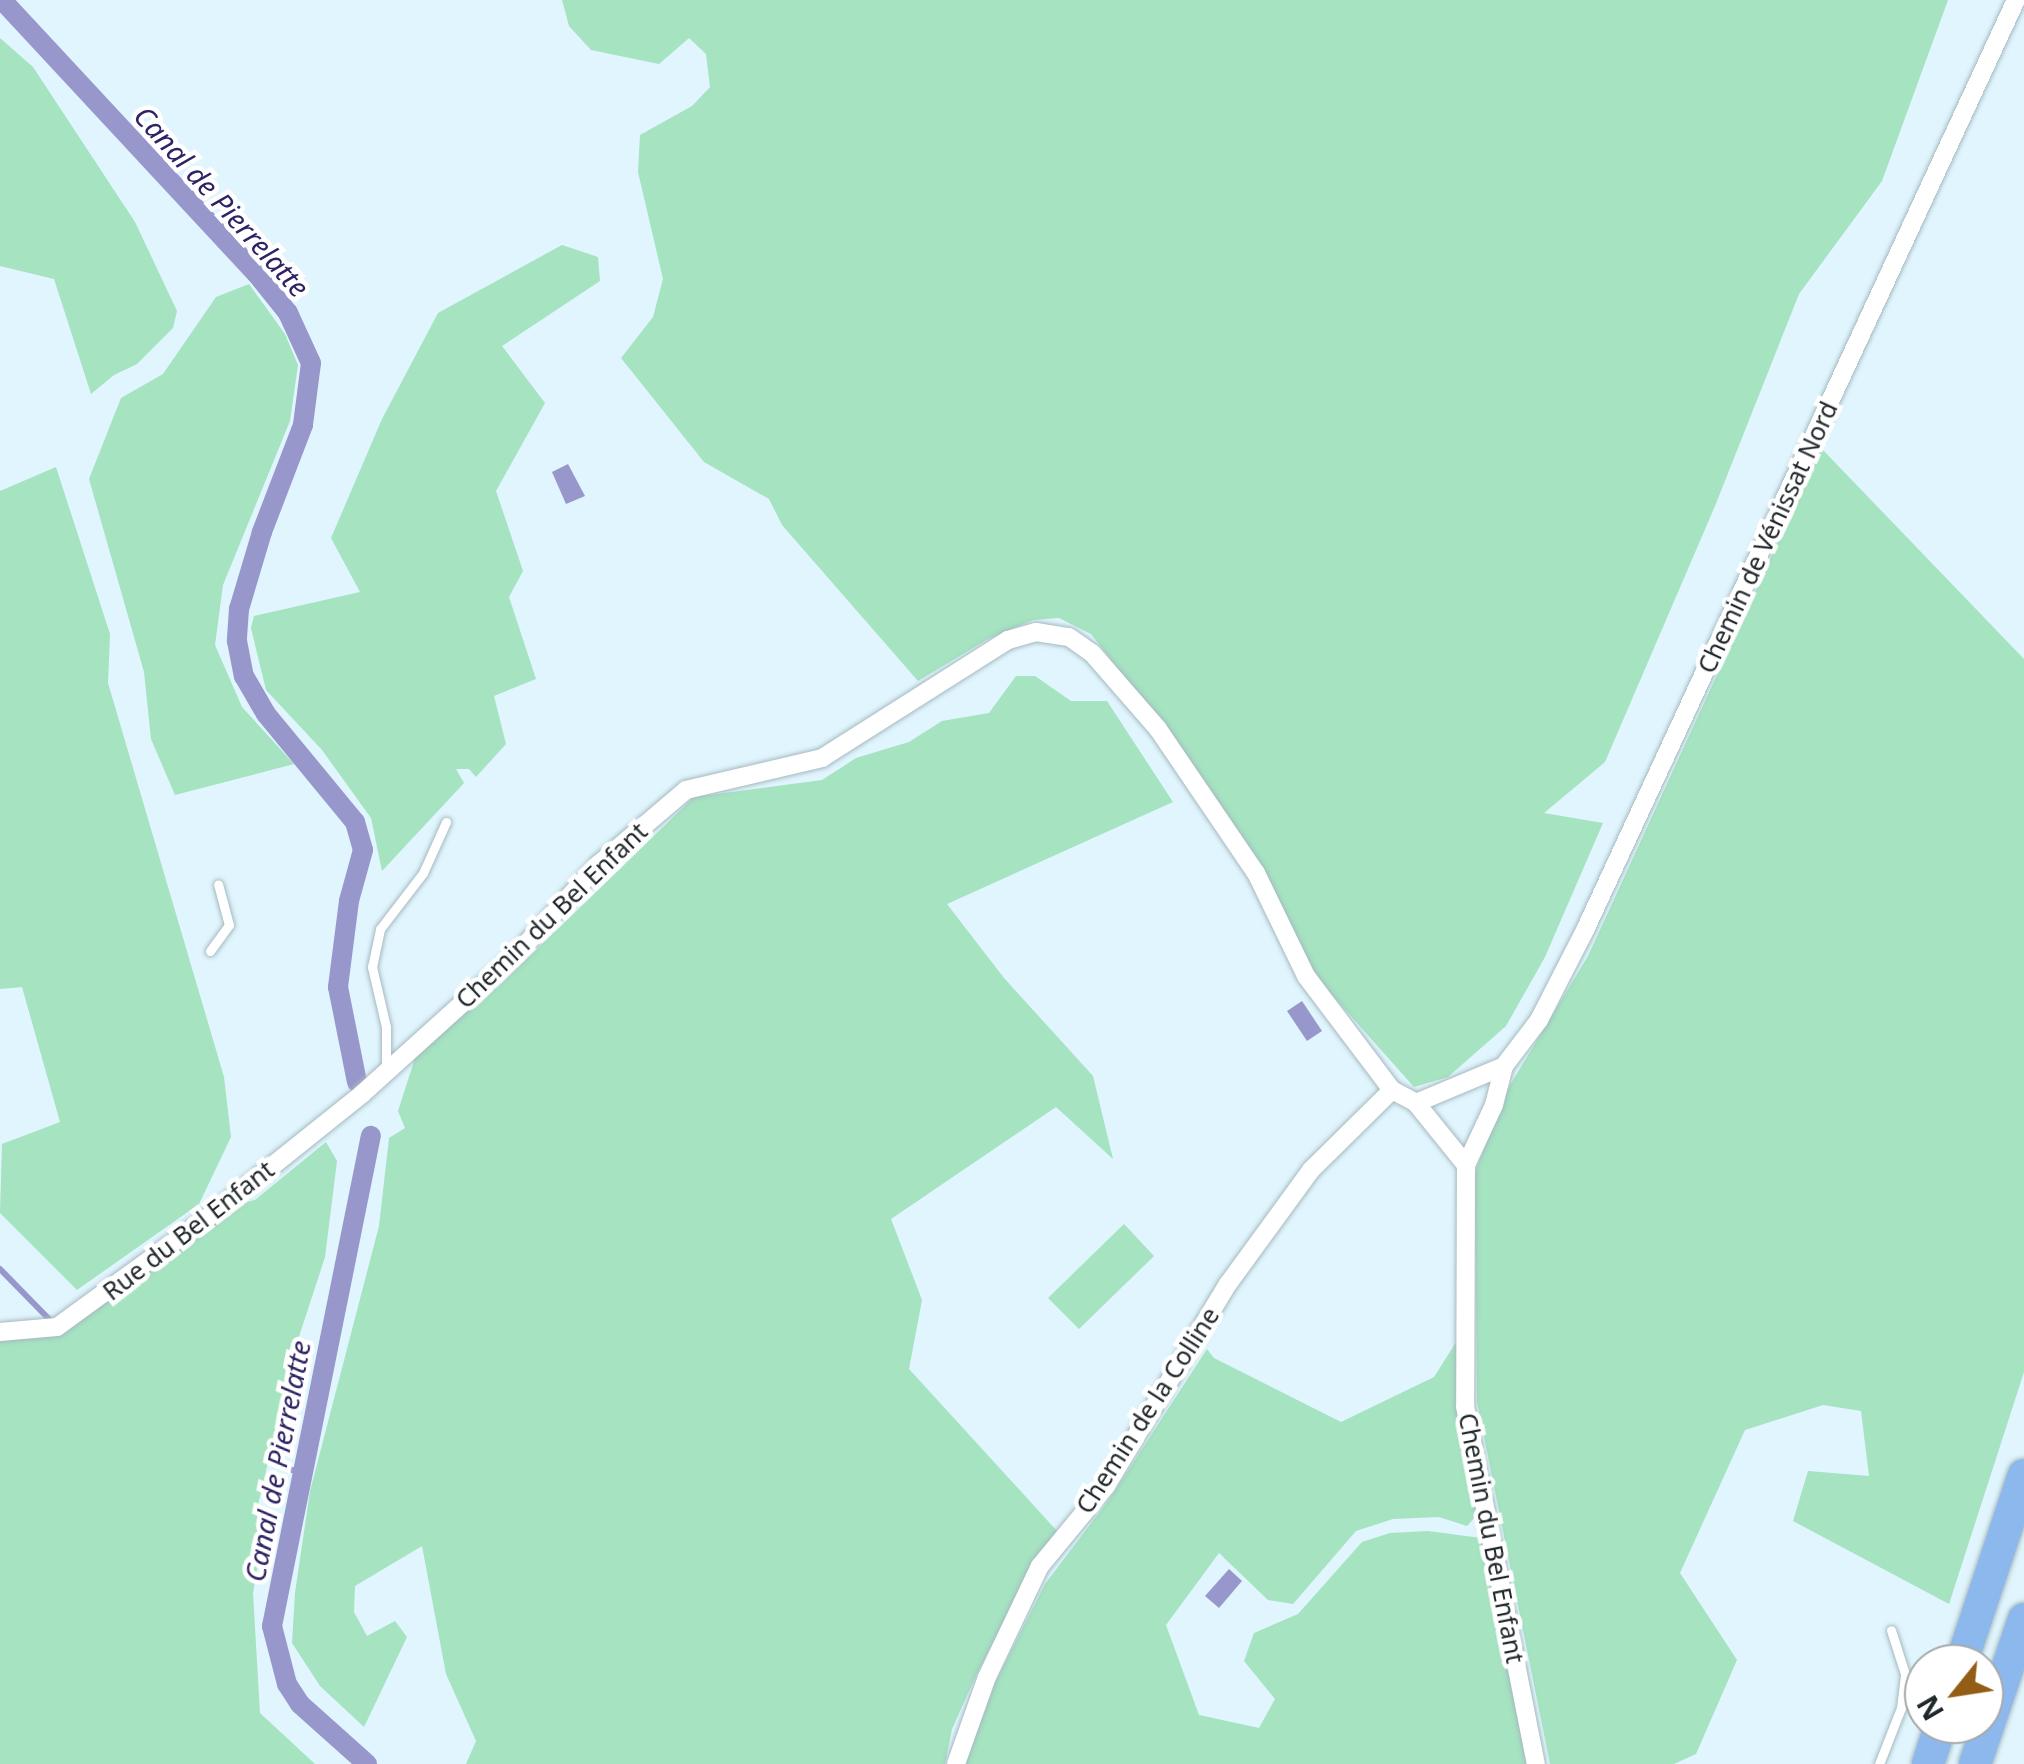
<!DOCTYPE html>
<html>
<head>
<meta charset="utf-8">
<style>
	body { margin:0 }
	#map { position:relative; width:2024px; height:1764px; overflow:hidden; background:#e0f5fd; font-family:"Noto Sans",sans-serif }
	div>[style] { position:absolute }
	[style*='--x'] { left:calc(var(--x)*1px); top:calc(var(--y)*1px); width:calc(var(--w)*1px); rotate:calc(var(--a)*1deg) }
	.green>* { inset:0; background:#a5e3c1 }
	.water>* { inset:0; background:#9897cc }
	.stream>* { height:6px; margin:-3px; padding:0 3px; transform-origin:3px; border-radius:3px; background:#9897cc }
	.canal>* { height:20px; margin:-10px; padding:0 10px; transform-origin:10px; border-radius:10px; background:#9897cc }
	.roads { filter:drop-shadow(0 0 2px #a5b9c0) drop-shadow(0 0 2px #a5b9c0) }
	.lane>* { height:9px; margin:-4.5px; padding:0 4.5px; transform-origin:4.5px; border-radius:4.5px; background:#fff }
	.street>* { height:18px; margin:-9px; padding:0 9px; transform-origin:9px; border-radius:9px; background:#fff }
	.highway>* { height:32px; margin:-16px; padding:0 16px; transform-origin:16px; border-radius:16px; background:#8cb8ee }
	span { translate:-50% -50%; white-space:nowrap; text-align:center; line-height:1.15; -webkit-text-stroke:9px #fff; paint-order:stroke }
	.street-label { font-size:25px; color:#21282b }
	.water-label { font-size:28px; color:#2d2263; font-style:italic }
	.north { position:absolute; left:1904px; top:1644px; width:100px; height:100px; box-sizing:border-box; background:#fff; border:2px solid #a6a9aa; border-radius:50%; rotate:240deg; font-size:28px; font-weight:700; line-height:40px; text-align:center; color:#21282b }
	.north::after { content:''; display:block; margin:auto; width:35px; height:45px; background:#945d16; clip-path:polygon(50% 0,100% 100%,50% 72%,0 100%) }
</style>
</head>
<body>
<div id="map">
	<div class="green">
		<i style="clip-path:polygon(562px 0,1948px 0,1882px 181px,1799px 294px,1715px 506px,1605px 762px,1544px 813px,1603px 823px,1545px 957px,1506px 1026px,1448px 1077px,1414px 1087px,1301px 960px,1135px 690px,1091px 634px,1059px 618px,1033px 620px,988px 639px,918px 681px,782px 525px,769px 499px,704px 462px,621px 358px,653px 317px,663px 279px,638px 172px,640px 135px,692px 106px,710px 87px,706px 54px,689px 38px,659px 64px,591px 50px,569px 26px)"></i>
		<i style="clip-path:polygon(0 38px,33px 67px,135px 222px,177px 311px,173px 328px,137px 364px,114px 375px,91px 394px,54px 279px,0 266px)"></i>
		<i style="clip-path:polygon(562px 245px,598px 257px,600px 281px,502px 346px,545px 403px,496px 491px,523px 571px,509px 597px,536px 679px,494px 696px,506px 744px,476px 777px,469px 769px,456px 769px,464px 783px,382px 871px,371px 818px,322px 750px,266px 690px,251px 628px,254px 616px,360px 592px,331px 538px,382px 419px,438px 313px)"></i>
		<i style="clip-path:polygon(249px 284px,285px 334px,298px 365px,290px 421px,223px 585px,215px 645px,242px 707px,294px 764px,175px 795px,151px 739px,144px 672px,89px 479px,121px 398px,163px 374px,216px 297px)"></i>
		<i style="clip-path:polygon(1821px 448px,2024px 659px,2024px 1372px,1949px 1604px,1793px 1521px,1808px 1471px,1869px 1476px,1861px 1411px,1823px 1405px,1745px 1430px,1680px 1573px,1737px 1660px,1696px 1754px,1674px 1764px,1550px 1764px,1477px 1402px,1475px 1172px,1507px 1090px,1588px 956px)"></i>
		<i style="clip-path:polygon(56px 467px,110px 634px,108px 683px,224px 1077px,231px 1137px,199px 1204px,77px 1290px,0 1213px,2px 1144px,60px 1122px,22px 987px,0 989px,0 491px)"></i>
		<i style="clip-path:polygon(1016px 676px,1035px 676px,1071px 701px,1107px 701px,1173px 802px,947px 904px,1004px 978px,1093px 1076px,1113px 1159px,1056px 1107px,891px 1219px,922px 1300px,909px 1369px,1057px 1531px,1018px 1593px,975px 1678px,952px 1729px,945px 1764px,466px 1764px,476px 1741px,446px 1674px,422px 1546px,355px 1586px,354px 1612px,367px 1636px,395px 1621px,407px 1637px,364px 1727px,320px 1686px,292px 1643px,295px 1593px,310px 1491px,379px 1226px,389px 1138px,405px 1128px,398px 1111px,417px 1052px,499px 986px,694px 797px,822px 780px,856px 758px,909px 742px,942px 721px,989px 713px)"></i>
		<i style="clip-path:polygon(326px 1142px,337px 1161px,325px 1257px,294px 1352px,258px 1505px,266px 1518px,253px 1593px,260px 1713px,315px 1764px,0 1764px,0 1339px,61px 1336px,232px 1206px,255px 1200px)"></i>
		<i style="clip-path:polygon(1124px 1224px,1154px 1256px,1079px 1329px,1048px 1298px)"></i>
		<i style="clip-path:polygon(1460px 1336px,1461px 1409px,1476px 1516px,1467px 1526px,1439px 1517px,1393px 1519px,1356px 1531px,1293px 1604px,1268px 1600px,1219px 1553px,1166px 1625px,1199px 1715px,1259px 1728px,1275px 1699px,1244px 1661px,1254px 1633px,1298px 1614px,1362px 1542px,1390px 1533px,1428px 1531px,1481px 1538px,1530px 1764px,965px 1764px,976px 1720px,1045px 1584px,1111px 1497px,1207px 1349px,1214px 1358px,1341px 1422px,1434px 1377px)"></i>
	</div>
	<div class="water">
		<i style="clip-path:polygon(568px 464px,585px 496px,566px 504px,552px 472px)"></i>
		<i style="clip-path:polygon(1302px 1001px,1322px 1031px,1307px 1041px,1287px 1011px)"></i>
		<i style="clip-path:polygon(1229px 1569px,1242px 1581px,1219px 1608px,1205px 1596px)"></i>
	</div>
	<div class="stream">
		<i style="--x:0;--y:1269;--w:70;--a:45.6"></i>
		<i style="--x:292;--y:1470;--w:10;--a:11"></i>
	</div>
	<div class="canal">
		<i style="--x:2;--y:0;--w:373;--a:47.1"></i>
		<i style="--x:256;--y:273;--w:51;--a:51.3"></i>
		<i style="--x:288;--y:313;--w:55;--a:65.3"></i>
		<i style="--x:311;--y:363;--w:63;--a:97.4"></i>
		<i style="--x:303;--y:425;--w:115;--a:111"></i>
		<i style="--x:262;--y:532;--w:80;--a:106.6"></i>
		<i style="--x:239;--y:609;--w:32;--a:94"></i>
		<i style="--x:237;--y:641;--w:36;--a:79"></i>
		<i style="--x:244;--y:676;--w:44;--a:59.9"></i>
		<i style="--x:266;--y:714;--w:140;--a:50.5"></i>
		<i style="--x:355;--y:822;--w:29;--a:74"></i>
		<i style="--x:363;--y:850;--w:53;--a:105.4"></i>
		<i style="--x:349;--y:901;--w:87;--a:97.3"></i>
		<i style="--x:338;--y:987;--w:97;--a:78.7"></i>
		<i style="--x:367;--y:1764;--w:90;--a:-138.2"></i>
		<i style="--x:300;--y:1704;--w:24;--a:-123"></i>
		<i style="--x:287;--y:1684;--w:60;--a:-104.5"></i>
		<i style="--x:272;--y:1626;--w:500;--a:-78.6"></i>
	</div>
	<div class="roads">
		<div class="lane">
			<i style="--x:210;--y:951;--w:32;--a:-54"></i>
			<i style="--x:229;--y:925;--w:42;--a:-105"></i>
			<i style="--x:386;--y:1071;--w:44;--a:-90"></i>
			<i style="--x:386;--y:1027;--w:62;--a:-103.1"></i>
			<i style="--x:372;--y:967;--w:39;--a:-78"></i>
			<i style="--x:380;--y:929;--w:71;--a:-52.5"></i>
			<i style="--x:423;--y:873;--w:56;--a:-65.7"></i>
			<i style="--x:1879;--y:1764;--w:60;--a:-68.6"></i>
			<i style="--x:1901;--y:1708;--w:34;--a:-83"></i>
			<i style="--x:1905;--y:1674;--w:46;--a:-107.7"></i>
		</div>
		<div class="street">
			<i style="--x:1416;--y:1103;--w:95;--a:-22.8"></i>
			<i style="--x:1466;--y:1165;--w:66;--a:-65"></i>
			<i style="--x:1494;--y:1105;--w:40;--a:-75.6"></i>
			<i style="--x:1504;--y:1066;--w:58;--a:-52.7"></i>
			<i style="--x:1539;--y:1020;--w:103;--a:-62.9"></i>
			<i style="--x:1586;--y:928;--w:1023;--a:-65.14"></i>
			<i style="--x:0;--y:1332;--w:57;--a:-5"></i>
			<i style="--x:57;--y:1327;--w:190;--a:-36"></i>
			<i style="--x:211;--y:1215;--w:193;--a:-38.7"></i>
			<i style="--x:362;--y:1094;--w:209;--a:-42.1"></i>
			<i style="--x:517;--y:954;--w:122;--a:-47.7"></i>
			<i style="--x:599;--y:864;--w:114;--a:-40.4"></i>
			<i style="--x:686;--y:790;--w:140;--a:-13.2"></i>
			<i style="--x:822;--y:758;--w:220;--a:-32.4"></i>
			<i style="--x:1008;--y:640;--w:29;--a:-16"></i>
			<i style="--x:1036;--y:632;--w:33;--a:9"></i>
			<i style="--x:1069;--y:637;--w:28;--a:35"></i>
			<i style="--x:1092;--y:653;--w:101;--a:49"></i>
			<i style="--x:1158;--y:729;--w:174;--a:55.8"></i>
			<i style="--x:1256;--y:873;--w:114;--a:64.1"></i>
			<i style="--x:1306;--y:976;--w:143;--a:53"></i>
			<i style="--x:1392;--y:1090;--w:27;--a:28"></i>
			<i style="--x:1416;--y:1103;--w:80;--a:51.1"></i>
			<i style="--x:1466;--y:1165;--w:241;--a:90.2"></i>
			<i style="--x:1465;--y:1406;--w:365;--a:78.8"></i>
			<i style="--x:956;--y:1764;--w:92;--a:-70.4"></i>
			<i style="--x:987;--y:1677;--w:123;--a:-64.5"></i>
			<i style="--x:1040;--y:1566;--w:104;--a:-50.5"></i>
			<i style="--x:1106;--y:1486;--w:236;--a:-58.9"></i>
			<i style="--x:1228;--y:1284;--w:141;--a:-53.9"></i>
			<i style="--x:1311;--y:1170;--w:114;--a:-44.6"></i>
		</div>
		<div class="highway">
			<i style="--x:1961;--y:1664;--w:199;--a:-71.6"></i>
			<i style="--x:1928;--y:1764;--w:42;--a:-72"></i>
			<i style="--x:1975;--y:1764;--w:153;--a:-71.3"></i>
		</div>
	</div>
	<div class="street-label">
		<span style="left:1767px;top:537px;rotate:-65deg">Chemin de Vénissat Nord</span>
		<span style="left:551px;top:915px;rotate:-44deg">Chemin du Bel Enfant</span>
		<span style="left:188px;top:1230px;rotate:-38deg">Rue du Bel Enfant</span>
		<span style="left:1147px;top:1410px;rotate:-57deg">Chemin de la Colline</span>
		<span style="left:1492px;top:1538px;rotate:79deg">Chemin du Bel Enfant</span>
	</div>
	<div class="water-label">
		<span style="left:222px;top:201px;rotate:48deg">Canal de Pierrelatte</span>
		<span style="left:277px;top:1461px;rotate:-79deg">Canal de Pierrelatte</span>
	</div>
	<div class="north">N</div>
</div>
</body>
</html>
